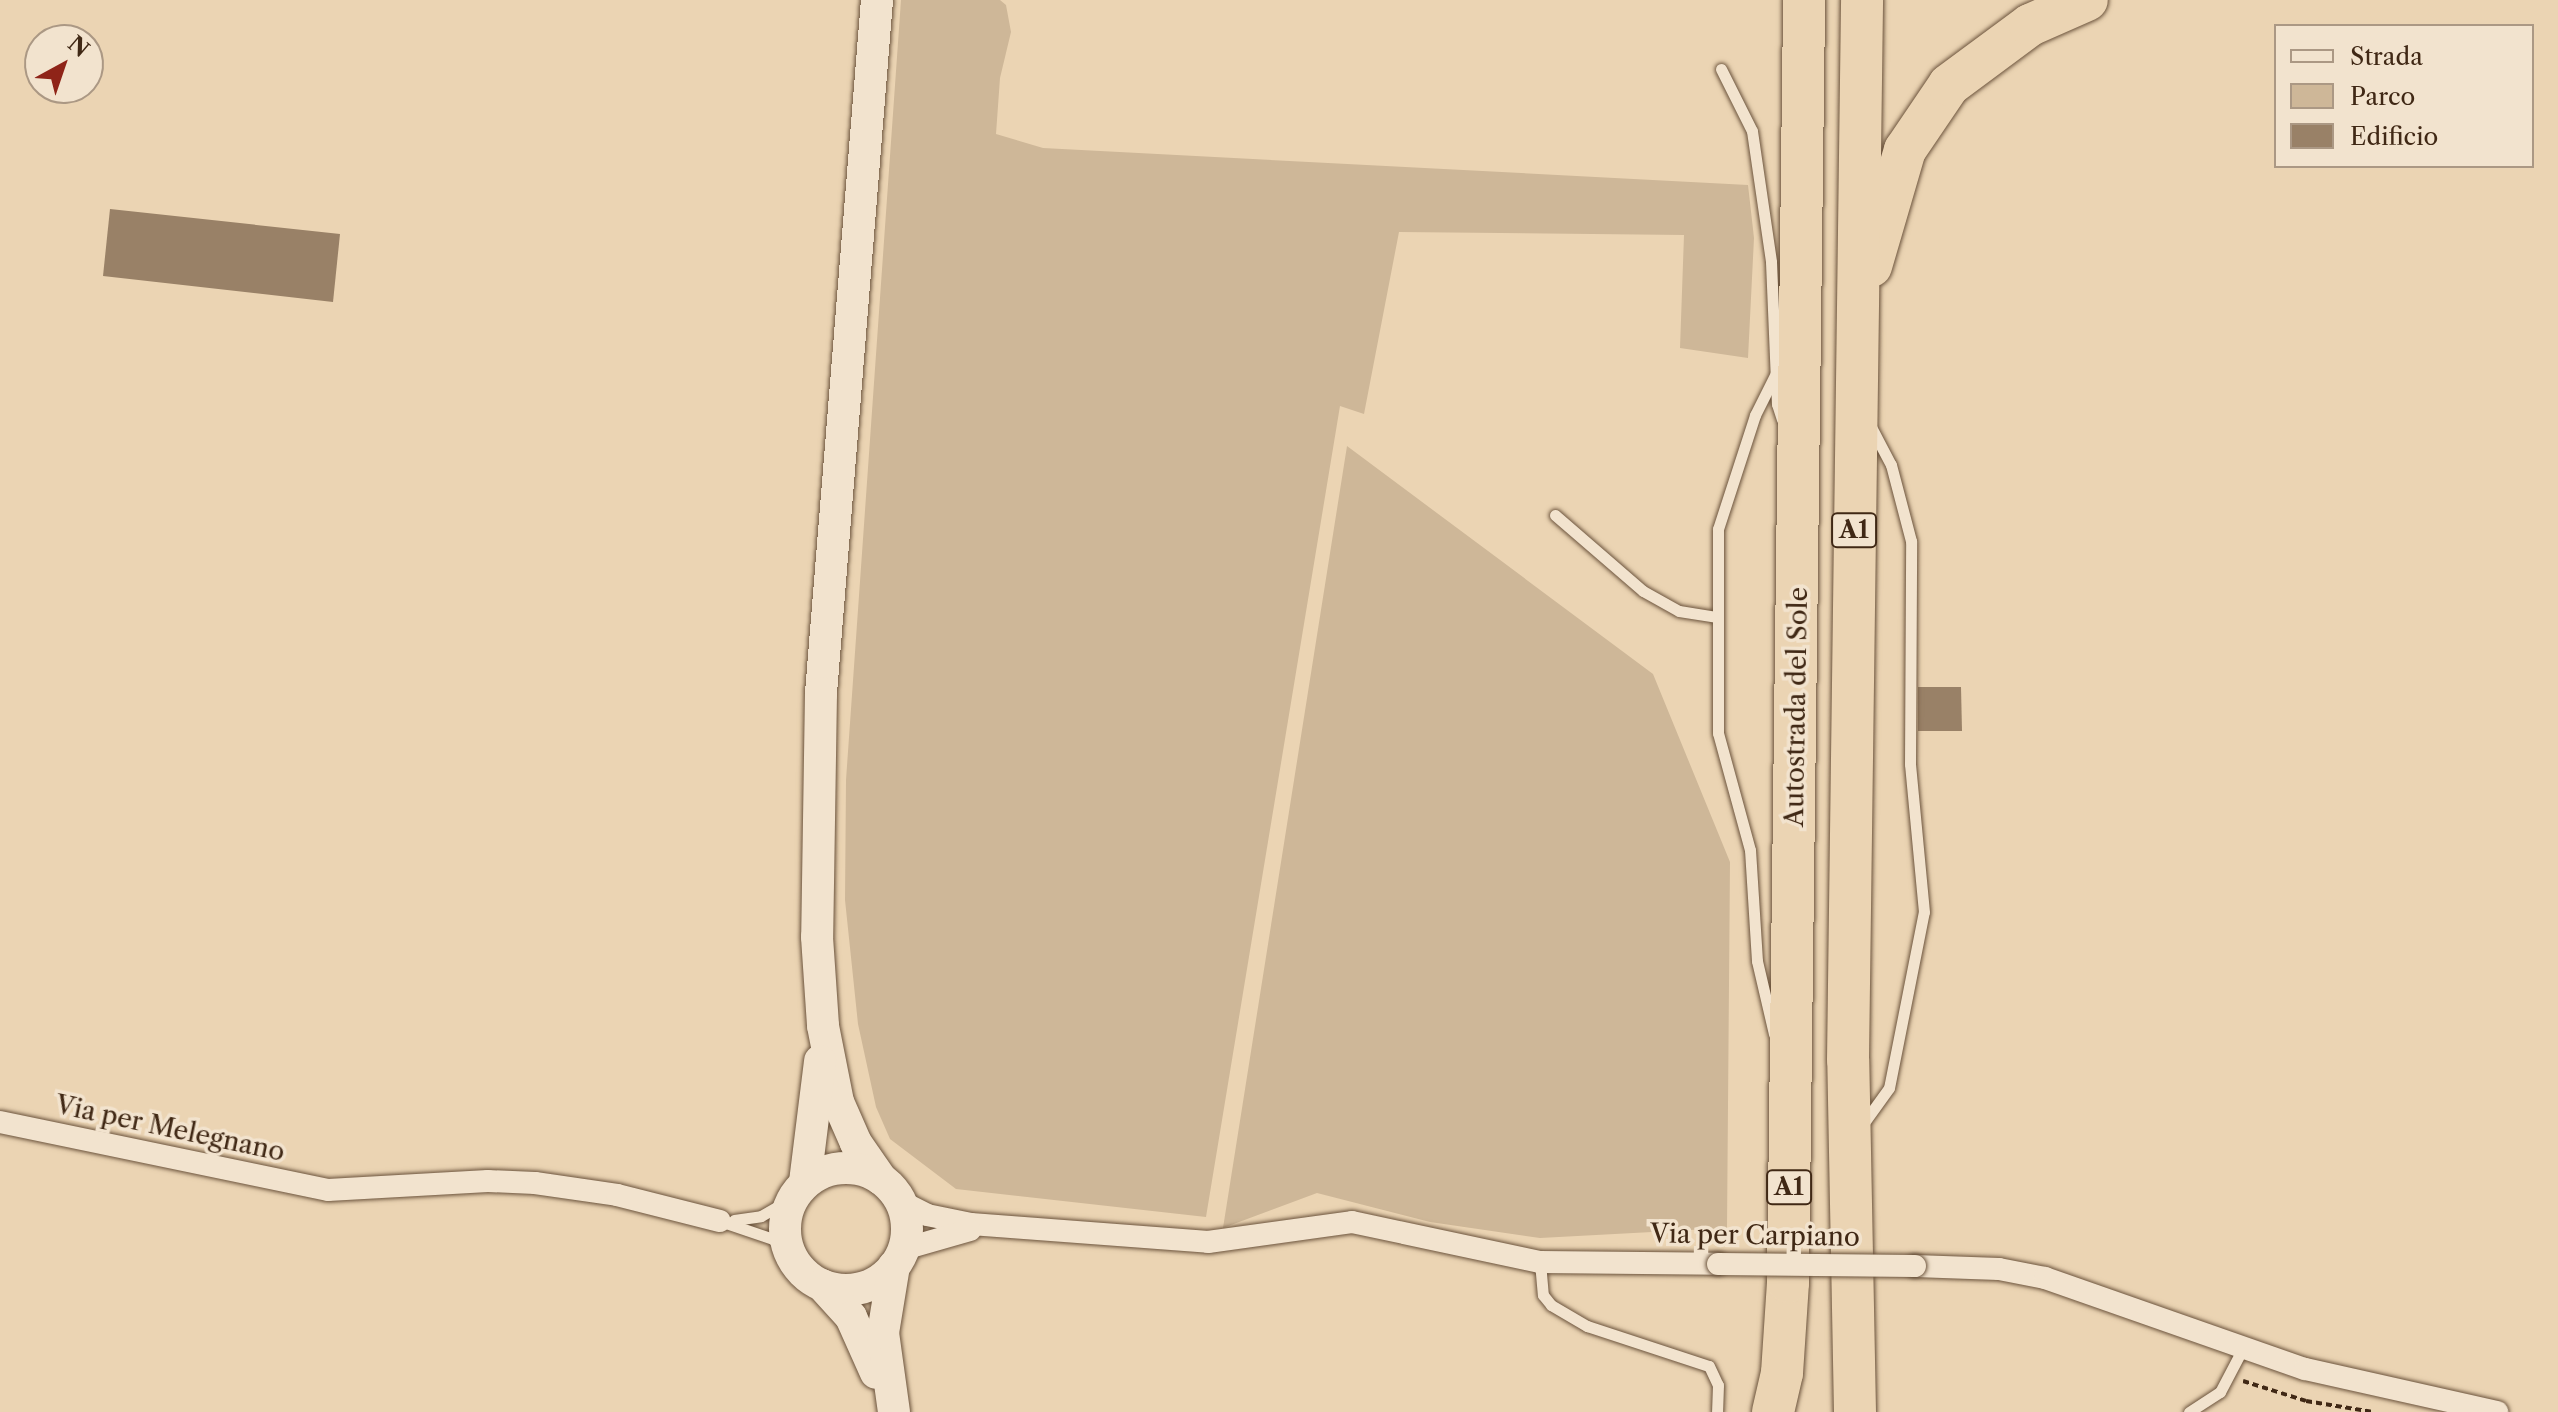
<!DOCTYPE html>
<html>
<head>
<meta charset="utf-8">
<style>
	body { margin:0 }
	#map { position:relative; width:2558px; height:1412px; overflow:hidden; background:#ebd4b3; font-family:"Libre Caslon Text",serif }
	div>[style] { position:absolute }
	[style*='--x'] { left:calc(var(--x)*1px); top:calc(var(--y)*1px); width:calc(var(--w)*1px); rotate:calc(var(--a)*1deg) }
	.green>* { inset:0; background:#ceb798 }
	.building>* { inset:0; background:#998167 }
	.path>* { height:4px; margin-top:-2px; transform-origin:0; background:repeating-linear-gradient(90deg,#402815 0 6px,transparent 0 10px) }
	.roads { filter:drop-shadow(0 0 2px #6b533c) drop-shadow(0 0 2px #6b533c) }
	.service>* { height:11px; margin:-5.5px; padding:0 5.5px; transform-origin:5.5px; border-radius:5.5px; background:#f2e3ce }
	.minor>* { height:22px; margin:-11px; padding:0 11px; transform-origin:11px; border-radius:11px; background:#f2e3ce }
	.secondary>* { height:32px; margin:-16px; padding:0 16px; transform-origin:16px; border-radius:16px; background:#f2e3ce }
	.secondary>.ring { margin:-16px; padding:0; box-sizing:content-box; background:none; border:32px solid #f2e3ce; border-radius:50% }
	.motorway>* { height:42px; margin:-21px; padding:0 21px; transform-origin:21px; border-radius:21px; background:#ebd4b3 }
	.bridges { filter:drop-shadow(0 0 2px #6b533c) drop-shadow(0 0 2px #6b533c) }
	.minor-bridge>* { height:22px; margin:-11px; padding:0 11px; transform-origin:11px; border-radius:11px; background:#f2e3ce }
	span { translate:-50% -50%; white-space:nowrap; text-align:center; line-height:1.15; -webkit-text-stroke:7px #f2e3ce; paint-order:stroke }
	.shield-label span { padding:2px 6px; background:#f2e3ce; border:2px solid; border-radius:6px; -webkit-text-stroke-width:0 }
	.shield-label { font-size:24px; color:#402815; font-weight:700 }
	.street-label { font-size:26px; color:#402815 }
	.legend { position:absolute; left:2274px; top:24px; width:260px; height:144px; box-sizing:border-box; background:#f2e3ce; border:2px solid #ab9884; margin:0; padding:10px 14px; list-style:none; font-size:24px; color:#402815 }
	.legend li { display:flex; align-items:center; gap:16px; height:40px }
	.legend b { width:40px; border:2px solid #ab9884 }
	.north { position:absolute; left:24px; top:24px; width:80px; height:80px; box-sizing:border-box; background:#f2e3ce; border:2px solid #ab9884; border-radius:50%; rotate:40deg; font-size:22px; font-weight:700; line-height:32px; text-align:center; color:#402815 }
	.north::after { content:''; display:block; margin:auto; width:28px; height:36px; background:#8f2418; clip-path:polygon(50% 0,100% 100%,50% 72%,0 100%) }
</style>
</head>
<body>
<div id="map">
	<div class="green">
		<i style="clip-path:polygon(901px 0,1000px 0,1006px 5px,1011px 32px,1000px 78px,996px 134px,1043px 148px,1748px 185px,1754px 238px,1748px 358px,1680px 348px,1684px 235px,1399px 232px,1364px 414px,1340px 406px,1206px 1217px,956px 1189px,890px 1139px,876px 1107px,858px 1024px,845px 900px,846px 780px)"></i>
		<i style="clip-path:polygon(1347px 446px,1653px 674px,1730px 862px,1727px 1228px,1540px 1238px,1430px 1222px,1317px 1193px,1223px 1228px)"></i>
	</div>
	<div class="building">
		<i style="clip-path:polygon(110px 209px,340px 234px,333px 302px,103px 276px)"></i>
		<i style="clip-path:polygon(1918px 687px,1961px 687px,1962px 731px,1918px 731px)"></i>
	</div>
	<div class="path">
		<i style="--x:2243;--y:1381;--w:66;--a:17.6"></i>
		<i style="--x:2306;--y:1401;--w:68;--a:9.3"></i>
	</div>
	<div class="roads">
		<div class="service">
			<i style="--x:1721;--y:69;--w:69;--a:63.4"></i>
			<i style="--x:1752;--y:131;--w:132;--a:81.7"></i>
			<i style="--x:1771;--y:262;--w:142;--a:87.6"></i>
			<i style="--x:1777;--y:404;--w:16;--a:72"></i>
			<i style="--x:1555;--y:515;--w:116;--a:40.8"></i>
			<i style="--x:1643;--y:591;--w:41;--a:29.1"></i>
			<i style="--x:1679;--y:611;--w:39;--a:9"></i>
			<i style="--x:1774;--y:1034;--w:75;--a:-103.1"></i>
			<i style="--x:1757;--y:961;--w:111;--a:-93.6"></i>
			<i style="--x:1750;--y:850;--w:121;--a:-105.3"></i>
			<i style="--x:1718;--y:733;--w:204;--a:-90"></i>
			<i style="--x:1718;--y:529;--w:120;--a:-72"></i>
			<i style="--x:1755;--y:415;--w:67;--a:-63.4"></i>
			<i style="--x:1863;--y:1124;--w:44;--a:-54.2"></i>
			<i style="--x:1889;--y:1088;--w:179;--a:-78.8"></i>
			<i style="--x:1924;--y:912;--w:149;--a:-95.4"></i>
			<i style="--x:1910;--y:764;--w:223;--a:-89.7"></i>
			<i style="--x:1911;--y:541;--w:79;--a:-104.7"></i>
			<i style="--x:1891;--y:465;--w:45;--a:-117.7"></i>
			<i style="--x:734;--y:1220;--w:27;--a:-8"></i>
			<i style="--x:761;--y:1216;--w:36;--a:-30"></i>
			<i style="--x:720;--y:1221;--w:56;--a:18.8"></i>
			<i style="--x:773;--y:1239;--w:26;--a:47"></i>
			<i style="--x:1540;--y:1262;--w:33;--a:85"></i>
			<i style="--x:1543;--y:1295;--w:13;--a:51"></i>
			<i style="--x:1551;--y:1305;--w:42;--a:30.3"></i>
			<i style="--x:1587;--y:1326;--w:128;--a:18.2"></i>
			<i style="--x:1709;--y:1366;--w:21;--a:65"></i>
			<i style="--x:1718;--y:1385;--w:27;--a:92"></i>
			<i style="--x:2189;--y:1412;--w:37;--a:-33"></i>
			<i style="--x:2220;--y:1392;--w:50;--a:-62.4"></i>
		</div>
		<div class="minor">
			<i style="--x:0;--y:1122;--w:335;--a:11.7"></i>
			<i style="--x:328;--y:1190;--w:160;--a:-3.2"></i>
			<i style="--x:488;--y:1181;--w:47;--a:2.4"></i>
			<i style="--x:535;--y:1183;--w:83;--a:8.3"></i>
			<i style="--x:617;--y:1195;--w:106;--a:14.2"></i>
			<i style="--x:900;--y:1201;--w:30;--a:27"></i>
			<i style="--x:927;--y:1215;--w:45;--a:11.6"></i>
			<i style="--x:971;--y:1224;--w:238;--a:4.3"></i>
			<i style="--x:1208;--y:1242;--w:145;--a:-7.9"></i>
			<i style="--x:1352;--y:1222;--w:192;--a:12"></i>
			<i style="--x:1540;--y:1262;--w:178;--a:0.6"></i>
			<i style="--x:904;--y:1249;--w:69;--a:-16.1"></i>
			<i style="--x:1915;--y:1266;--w:84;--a:2"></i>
			<i style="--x:1999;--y:1269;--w:47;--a:11.1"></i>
			<i style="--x:2045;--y:1278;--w:275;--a:19.3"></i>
			<i style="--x:2305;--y:1369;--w:197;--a:12.6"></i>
		</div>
		<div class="secondary">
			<i style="--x:877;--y:0;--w:695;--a:94.62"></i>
			<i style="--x:821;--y:693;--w:244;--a:90.9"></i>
			<i style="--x:817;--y:937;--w:89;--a:86.1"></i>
			<i style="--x:823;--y:1026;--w:77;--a:78.8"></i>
			<i style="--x:838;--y:1102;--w:45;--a:66.3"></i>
			<i style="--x:856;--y:1143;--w:44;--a:55.2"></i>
			<i class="ring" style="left:785px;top:1168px;width:90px;height:90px"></i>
			<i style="--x:805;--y:1182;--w:122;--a:-82.9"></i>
			<i style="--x:822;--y:1285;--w:43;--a:47.8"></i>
			<i style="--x:851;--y:1317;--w:61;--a:65.9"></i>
			<i style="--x:894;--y:1412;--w:80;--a:-97.9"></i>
			<i style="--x:883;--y:1333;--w:68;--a:-80.7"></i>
		</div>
		<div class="motorway">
			<i style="--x:1871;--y:266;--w:121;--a:-73.7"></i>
			<i style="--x:1905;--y:150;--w:78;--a:-55.9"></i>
			<i style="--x:1949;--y:85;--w:101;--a:-36.5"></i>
			<i style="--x:2030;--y:25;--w:62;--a:-23.7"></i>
			<i style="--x:1773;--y:1412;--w:40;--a:-77"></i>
			<i style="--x:1782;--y:1373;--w:91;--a:-86.2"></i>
			<i style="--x:1788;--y:1282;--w:1282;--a:-89.28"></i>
			<i style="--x:1855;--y:1412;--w:352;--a:-91.1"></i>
			<i style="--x:1848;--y:1060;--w:1060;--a:-89.24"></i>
		</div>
	</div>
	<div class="bridges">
		<div class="minor-bridge">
			<i style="--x:1718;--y:1264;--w:197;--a:0.6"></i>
		</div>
	</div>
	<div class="shield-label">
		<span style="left:1854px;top:530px">A1</span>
		<span style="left:1789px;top:1187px">A1</span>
	</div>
	<div class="street-label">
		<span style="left:1797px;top:707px;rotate:-89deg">Autostrada del Sole</span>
		<span style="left:170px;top:1129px;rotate:12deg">Via per Melegnano</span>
		<span style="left:1755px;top:1236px;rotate:1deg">Via per Carpiano</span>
	</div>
	<ul class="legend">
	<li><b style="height:10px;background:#f2e3ce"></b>Strada</li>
	<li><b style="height:22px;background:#ceb798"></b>Parco</li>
	<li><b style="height:22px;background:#998167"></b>Edificio</li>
	</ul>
	<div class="north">N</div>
</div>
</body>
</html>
